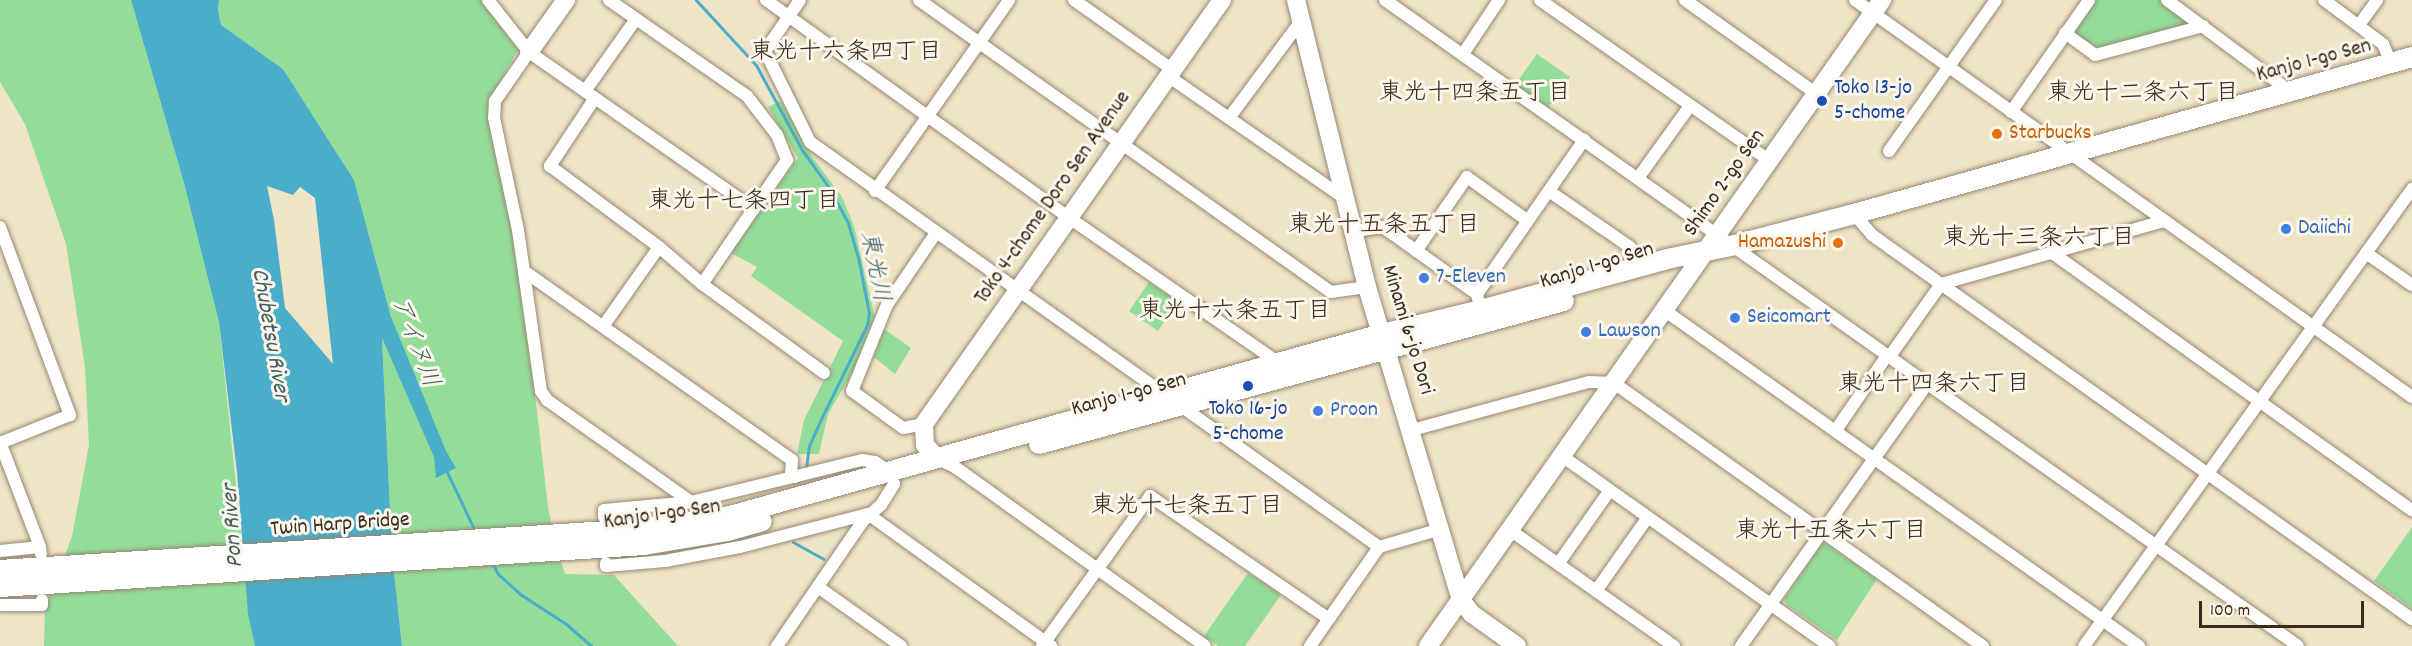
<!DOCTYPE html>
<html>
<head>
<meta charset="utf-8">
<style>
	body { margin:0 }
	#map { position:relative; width:2412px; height:646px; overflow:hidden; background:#f0e4c7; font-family:Dekko,"Klee One",sans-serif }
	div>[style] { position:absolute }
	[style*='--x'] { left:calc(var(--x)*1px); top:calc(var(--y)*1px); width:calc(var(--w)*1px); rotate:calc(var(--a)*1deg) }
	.green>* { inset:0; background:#93dd99 }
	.water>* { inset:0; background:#4aadc9 }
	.stream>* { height:3px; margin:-1.5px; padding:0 1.5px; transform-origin:1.5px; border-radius:1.5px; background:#4aadc9 }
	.roads { filter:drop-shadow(0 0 2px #968772) drop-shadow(0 0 2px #968772) }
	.street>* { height:12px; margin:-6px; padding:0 6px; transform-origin:6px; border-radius:6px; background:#fff }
	.secondary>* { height:18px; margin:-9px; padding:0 9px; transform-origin:9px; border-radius:9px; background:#fff }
	.primary>* { height:20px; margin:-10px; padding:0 10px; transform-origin:10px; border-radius:10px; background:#fff }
	.dots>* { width:16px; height:16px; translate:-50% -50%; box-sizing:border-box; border:3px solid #fbf7ec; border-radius:50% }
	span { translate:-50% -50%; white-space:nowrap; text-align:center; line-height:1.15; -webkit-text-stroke:6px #fbf7ec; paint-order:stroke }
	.street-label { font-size:22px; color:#3b2a1e }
	.transit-label { font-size:22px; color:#164399 }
	.left { translate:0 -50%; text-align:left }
	.food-label { font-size:22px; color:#c56008 }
	.right { translate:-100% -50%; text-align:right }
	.shop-label { font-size:22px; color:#366cbe }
	.neighbourhood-label { font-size:24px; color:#3b2a1e }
	.water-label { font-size:24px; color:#415e62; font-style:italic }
	.scale { position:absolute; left:2199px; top:601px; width:165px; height:27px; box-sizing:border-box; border:3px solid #3b2a1e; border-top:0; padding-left:8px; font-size:18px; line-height:21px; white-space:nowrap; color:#3b2a1e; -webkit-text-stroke:4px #fbf7ec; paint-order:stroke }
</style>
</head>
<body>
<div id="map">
	<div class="green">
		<i style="clip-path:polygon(0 0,131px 0,184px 183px,219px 322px,244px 563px,334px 646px,44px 646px,45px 610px,72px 536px,89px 445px,85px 367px,66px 244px,25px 124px,0 82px)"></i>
		<i style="clip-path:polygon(219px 0,481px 0,518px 50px,488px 102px,521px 273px,548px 507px,555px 543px,565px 574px,614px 575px,678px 646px,402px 646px,392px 553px,382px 336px,391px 317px,354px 180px,283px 69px,221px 25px,218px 10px)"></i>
		<i style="clip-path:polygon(2089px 0,2167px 0,2203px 26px,2095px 55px,2065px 33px)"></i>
		<i style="clip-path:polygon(1537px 54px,1570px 77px,1548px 108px,1515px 85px)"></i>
		<i style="clip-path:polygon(781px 101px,813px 158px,842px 197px,854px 226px,875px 318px,852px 373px,828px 414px,819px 454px,797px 454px,804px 420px,843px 341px,751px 276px,757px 267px,731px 253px,798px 158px,768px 107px)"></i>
		<i style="clip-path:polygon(1149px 282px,1178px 302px,1158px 331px,1129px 311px)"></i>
		<i style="clip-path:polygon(884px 329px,911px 348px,895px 374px,874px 357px)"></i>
		<i style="clip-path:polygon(2412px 527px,2412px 608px,2374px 581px)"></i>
		<i style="clip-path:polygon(1823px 542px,1877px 579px,1837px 640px,1787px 605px,1784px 599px)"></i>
		<i style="clip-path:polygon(1248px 573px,1281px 595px,1245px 646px,1218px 646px,1204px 636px)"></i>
	</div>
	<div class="water">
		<i style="clip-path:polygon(evenodd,131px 0,219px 0,218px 10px,221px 25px,283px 69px,354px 180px,391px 317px,446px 451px,456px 468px,436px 478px,434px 457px,382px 338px,392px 553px,402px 646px,255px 646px,248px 614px,237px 472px,219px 322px,184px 183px,131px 0,267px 186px,293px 195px,300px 187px,315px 198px,333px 364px,285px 308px,274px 220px,267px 186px)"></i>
	</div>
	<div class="stream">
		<i style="--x:696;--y:0;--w:88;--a:47.3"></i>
		<i style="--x:756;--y:65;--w:97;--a:61.6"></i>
		<i style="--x:802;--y:150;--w:48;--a:54.3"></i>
		<i style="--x:830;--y:189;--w:38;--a:62"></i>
		<i style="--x:848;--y:223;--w:35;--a:74"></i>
		<i style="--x:858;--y:257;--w:57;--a:78.9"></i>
		<i style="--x:869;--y:313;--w:12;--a:99"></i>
		<i style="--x:867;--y:325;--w:105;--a:116.1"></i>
		<i style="--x:821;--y:419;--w:30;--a:114"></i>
		<i style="--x:809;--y:446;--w:21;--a:98"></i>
		<i style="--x:446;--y:470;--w:68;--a:64.6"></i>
		<i style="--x:793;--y:542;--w:35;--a:29"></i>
		<i style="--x:491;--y:561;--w:15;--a:62"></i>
		<i style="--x:498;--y:574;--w:30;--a:42"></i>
		<i style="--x:520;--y:594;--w:55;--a:33.1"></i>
		<i style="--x:566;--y:624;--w:33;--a:41"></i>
	</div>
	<div class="roads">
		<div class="street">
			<i style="--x:488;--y:0;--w:66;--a:51.7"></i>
			<i style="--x:529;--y:52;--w:274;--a:34.9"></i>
			<i style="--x:609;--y:0;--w:168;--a:34.8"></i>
			<i style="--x:747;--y:96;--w:49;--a:52.4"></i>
			<i style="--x:777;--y:135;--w:27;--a:68"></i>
			<i style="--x:787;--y:160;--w:150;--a:124.4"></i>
			<i style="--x:766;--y:0;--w:372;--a:35.7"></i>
			<i style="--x:1068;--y:217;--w:257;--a:34.7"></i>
			<i style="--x:1279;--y:363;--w:3;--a:72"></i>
			<i style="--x:800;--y:0;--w:62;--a:124.5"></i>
			<i style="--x:765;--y:51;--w:102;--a:63.7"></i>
			<i style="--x:810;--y:142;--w:698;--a:35.44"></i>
			<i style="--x:919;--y:0;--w:505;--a:35.33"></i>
			<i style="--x:1331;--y:292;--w:36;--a:-8"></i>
			<i style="--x:1074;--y:0;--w:121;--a:35.3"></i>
			<i style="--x:1385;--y:0;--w:1118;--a:35.28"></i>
			<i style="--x:1540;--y:0;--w:281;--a:35"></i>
			<i style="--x:1685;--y:0;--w:162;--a:35.5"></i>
			<i style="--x:1855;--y:0;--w:684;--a:35.48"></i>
			<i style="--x:2167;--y:0;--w:154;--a:36.6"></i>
			<i style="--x:2324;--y:0;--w:74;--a:36.7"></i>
			<i style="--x:2383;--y:44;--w:23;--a:67"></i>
			<i style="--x:2359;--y:25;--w:31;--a:-54"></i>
			<i style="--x:2065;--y:33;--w:37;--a:36"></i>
			<i style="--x:2095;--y:55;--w:112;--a:-15"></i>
			<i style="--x:529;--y:52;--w:60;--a:124.8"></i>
			<i style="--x:495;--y:101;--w:17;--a:93"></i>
			<i style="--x:494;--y:118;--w:115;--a:77.9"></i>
			<i style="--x:518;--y:230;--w:163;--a:81.9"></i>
			<i style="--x:541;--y:391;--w:11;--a:56"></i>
			<i style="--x:547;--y:400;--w:176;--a:35.3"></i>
			<i style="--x:1463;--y:54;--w:65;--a:-56.3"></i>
			<i style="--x:1168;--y:76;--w:218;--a:34.7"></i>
			<i style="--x:585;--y:91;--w:88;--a:-54.7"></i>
			<i style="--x:595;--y:98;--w:82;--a:123.5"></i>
			<i style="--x:550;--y:166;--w:136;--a:36.6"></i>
			<i style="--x:659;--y:247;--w:57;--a:40.7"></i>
			<i style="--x:702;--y:284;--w:151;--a:36.1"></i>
			<i style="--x:2011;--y:112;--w:136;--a:-55.1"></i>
			<i style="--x:1229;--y:118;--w:121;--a:-53.4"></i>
			<i style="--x:1889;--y:151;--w:185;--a:-54.7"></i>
			<i style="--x:1638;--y:178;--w:89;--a:-54.2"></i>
			<i style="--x:875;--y:191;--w:233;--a:-54.9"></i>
			<i style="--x:1549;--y:191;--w:98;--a:34.7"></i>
			<i style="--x:1630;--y:247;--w:21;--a:73"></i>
			<i style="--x:1854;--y:214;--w:28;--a:49"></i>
			<i style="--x:1872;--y:235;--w:663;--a:35.42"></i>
			<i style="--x:0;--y:227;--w:201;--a:69.6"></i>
			<i style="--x:70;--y:415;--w:75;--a:158.2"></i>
			<i style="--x:1354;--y:231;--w:29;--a:-8"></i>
			<i style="--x:1383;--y:227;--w:115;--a:35.5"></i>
			<i style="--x:1477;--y:294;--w:5;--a:79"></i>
			<i style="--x:1416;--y:251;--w:90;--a:-55.4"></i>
			<i style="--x:1467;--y:177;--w:75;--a:35.8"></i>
			<i style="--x:2051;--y:252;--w:444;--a:35.6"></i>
			<i style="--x:2366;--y:253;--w:56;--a:34.8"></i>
			<i style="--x:524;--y:271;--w:328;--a:35.2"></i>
			<i style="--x:792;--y:460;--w:14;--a:94"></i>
			<i style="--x:791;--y:474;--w:5;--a:37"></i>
			<i style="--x:1477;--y:294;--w:188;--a:-55.2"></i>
			<i style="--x:1664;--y:310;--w:582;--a:35.27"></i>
			<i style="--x:604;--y:325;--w:95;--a:-54.8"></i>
			<i style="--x:1890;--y:356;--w:88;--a:-54.7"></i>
			<i style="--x:1941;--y:284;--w:231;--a:-15.8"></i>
			<i style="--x:924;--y:424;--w:21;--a:169"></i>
			<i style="--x:903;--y:428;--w:63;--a:-144"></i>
			<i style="--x:852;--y:391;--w:93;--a:-67.9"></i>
			<i style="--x:887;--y:305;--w:87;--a:-55.8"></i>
			<i style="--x:1412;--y:430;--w:183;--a:-15.2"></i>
			<i style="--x:1589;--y:382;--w:25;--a:2"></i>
			<i style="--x:1614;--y:383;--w:453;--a:35.5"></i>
			<i style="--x:1836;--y:430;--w:92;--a:-55.6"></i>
			<i style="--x:0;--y:442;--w:112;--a:69.1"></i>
			<i style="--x:1562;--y:456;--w:328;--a:35.4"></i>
			<i style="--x:938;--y:459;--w:19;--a:25"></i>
			<i style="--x:955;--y:467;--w:307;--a:35.6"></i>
			<i style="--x:868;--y:514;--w:226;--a:35.8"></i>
			<i style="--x:604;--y:517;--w:7;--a:-90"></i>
			<i style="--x:604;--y:510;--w:87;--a:-5.3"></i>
			<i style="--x:691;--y:502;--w:176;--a:-13.8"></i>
			<i style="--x:862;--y:460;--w:13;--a:9"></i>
			<i style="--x:875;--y:462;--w:18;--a:34"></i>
			<i style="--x:1510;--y:530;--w:201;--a:35.3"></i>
			<i style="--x:0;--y:551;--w:40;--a:-5.7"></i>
			<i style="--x:40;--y:547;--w:7;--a:82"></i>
			<i style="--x:606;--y:563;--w:3;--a:90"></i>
			<i style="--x:606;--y:566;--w:59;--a:-4.8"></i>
			<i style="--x:665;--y:561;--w:76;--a:-10.6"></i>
			<i style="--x:740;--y:547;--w:132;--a:-14.5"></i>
			<i style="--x:1558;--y:564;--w:90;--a:-54.9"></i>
			<i style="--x:818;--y:587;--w:102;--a:35.4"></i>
			<i style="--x:1596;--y:591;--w:90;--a:-54.9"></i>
			<i style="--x:0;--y:605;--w:42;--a:0"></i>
			<i style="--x:42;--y:605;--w:5;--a:-90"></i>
			<i style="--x:777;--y:646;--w:152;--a:-55.5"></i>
			<i style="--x:863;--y:521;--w:24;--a:-42"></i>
			<i style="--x:881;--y:505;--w:25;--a:-58"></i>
			<i style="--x:1042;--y:646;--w:185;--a:-54.2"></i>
			<i style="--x:1150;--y:496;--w:217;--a:34.5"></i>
			<i style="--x:1310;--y:646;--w:121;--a:-55.1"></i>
			<i style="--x:1379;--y:547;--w:65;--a:-16.2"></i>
			<i style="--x:1741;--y:646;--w:323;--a:-54.6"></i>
			<i style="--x:2084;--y:646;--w:563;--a:-54.33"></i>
		</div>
		<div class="secondary">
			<i style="--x:1296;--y:0;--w:296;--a:76.1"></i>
			<i style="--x:1367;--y:287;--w:327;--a:73.3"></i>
			<i style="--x:1461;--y:600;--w:18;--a:52"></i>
			<i style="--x:1472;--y:614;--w:55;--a:35.4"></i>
			<i style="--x:529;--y:52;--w:64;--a:-54.6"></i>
			<i style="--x:938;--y:459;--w:19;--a:-133"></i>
			<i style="--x:925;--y:445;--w:21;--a:-93"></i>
			<i style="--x:924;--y:424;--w:518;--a:-54.9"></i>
			<i style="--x:1428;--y:646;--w:790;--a:-54.9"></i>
		</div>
		<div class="primary">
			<i style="--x:1039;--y:444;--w:544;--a:-15.24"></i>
			<i style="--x:0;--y:570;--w:640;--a:-3.67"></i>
			<i style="--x:639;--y:529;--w:92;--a:-8.1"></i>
			<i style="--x:730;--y:516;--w:677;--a:-15.6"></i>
			<i style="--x:1382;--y:334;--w:102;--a:-13.6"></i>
			<i style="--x:1481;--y:310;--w:193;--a:-15.3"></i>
			<i style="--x:1667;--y:259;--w:69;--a:-11.6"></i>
			<i style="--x:1735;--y:245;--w:123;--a:-14.6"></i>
			<i style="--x:1854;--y:214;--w:580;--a:-15.71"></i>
			<i style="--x:0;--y:587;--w:645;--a:-3.73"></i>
			<i style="--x:644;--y:545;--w:85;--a:-9.5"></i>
			<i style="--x:728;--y:531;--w:35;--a:-16"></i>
		</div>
	</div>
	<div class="dots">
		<i style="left:1822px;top:101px;background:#1a4fb4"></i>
		<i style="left:1997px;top:134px;background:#e8710a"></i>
		<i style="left:2286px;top:229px;background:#3f7fe0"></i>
		<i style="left:1838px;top:243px;background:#e8710a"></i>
		<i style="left:1424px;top:278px;background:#3f7fe0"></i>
		<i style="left:1735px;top:318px;background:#3f7fe0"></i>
		<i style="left:1586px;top:332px;background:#3f7fe0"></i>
		<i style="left:1248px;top:386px;background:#1a4fb4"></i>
		<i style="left:1318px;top:411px;background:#3f7fe0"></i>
	</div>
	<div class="street-label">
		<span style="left:2314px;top:61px;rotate:-15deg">Kanjo 1-go Sen</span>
		<span style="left:1725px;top:183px;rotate:-55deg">Shimo 2-go Sen</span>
		<span style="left:1053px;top:198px;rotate:-55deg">Toko 4-chome Doro Sen Avenue</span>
		<span style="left:1597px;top:266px;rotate:-17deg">Kanjo 1-go Sen</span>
		<span style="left:1407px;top:330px;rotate:73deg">Minami 6-jo Dori</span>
		<span style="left:1129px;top:395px;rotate:-15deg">Kanjo 1-go Sen</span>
		<span style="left:662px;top:515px;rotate:-8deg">Kanjo 1-go Sen</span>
		<span style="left:340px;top:525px;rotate:-4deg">Twin Harp Bridge</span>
	</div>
	<div class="transit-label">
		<span class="left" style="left:1834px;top:101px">Toko 13-jo<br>5-chome</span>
		<span style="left:1248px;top:422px">Toko 16-jo<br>5-chome</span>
	</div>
	<div class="food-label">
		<span class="left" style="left:2009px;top:134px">Starbucks</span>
		<span class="right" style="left:1826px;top:243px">Hamazushi</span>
	</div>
	<div class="shop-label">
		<span class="left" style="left:2298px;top:229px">Daiichi</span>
		<span class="left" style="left:1436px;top:278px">7-Eleven</span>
		<span class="left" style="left:1747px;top:318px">Seicomart</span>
		<span class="left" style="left:1598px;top:332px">Lawson</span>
		<span class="left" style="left:1330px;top:411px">Proon</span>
	</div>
	<div class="neighbourhood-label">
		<span style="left:846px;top:54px">東光十六条四丁目</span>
		<span style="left:1475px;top:95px">東光十四条五丁目</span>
		<span style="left:2143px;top:95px">東光十二条六丁目</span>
		<span style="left:744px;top:203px">東光十七条四丁目</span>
		<span style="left:1384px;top:227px">東光十五条五丁目</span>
		<span style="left:2039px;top:240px">東光十三条六丁目</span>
		<span style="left:1235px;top:313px">東光十六条五丁目</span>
		<span style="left:1934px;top:386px">東光十四条六丁目</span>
		<span style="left:1187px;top:508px">東光十七条五丁目</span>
		<span style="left:1831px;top:533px">東光十五条六丁目</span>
	</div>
	<div class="water-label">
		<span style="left:873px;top:267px;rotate:79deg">東光川</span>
		<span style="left:269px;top:335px;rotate:80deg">Chubetsu River</span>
		<span style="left:413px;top:343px;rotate:69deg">アイヌ川</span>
		<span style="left:234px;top:526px;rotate:-94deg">Pon River</span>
	</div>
	<div class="scale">100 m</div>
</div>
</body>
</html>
